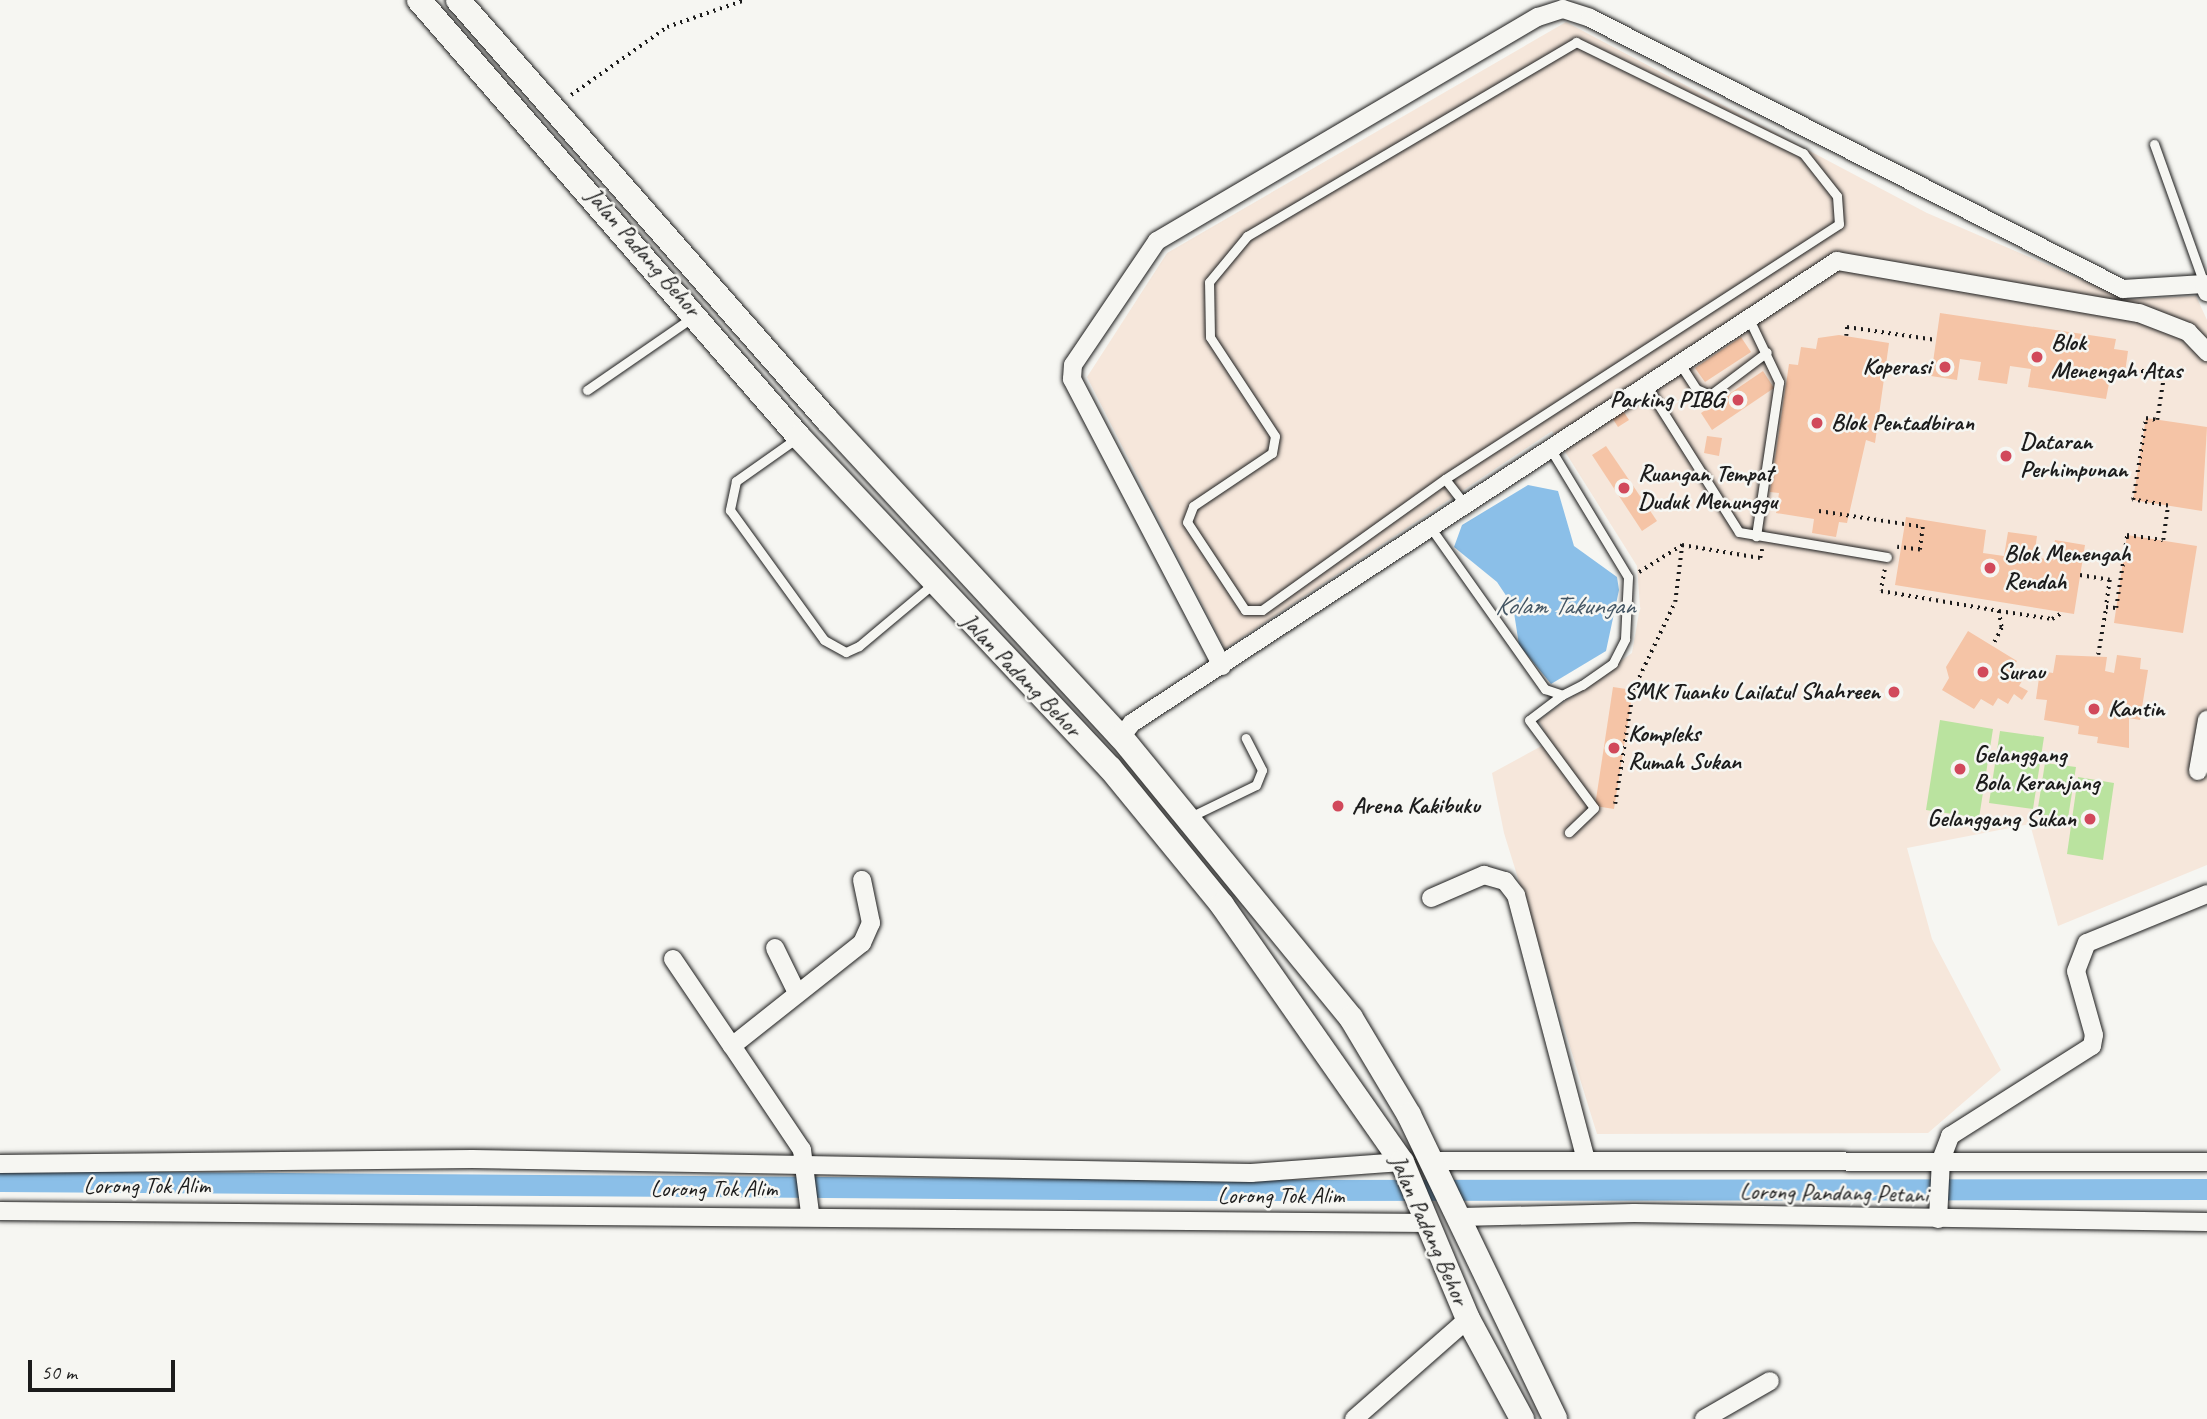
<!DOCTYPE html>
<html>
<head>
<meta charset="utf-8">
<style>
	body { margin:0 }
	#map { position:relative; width:2207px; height:1419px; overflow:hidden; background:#f6f6f2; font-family:Caveat,sans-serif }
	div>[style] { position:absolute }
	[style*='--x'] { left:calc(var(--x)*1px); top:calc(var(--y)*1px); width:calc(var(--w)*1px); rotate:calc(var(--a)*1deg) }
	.built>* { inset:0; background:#f6e7db }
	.green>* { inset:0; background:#bae39f }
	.water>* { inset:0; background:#8bbfe8 }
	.canal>* { height:21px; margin:-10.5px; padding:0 10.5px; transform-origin:10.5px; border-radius:10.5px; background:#8bbfe8 }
	.building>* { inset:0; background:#f5c4a6 }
	.path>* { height:3.5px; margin-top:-1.75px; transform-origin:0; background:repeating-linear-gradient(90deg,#1c1c1c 0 2px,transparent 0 7px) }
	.roads { filter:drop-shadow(0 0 2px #1c1c1c) drop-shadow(0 0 2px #1c1c1c) }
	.lane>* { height:9px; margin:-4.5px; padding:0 4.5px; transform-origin:4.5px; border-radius:4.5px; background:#f6f6f2 }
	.street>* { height:18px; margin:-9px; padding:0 9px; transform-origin:9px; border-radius:9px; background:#f6f6f2 }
	.secondary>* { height:24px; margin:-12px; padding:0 12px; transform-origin:12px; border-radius:12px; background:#f6f6f2 }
	.dots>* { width:19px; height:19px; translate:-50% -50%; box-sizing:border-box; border:4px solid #f6f6f2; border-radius:50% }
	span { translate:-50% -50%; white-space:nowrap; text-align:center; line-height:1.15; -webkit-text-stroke:5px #f6f6f2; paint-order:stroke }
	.street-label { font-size:24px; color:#1c1c1c }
	.poi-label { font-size:24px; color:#1c1c1c; font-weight:700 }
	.left { translate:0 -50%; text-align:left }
	.right { translate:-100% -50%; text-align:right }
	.water-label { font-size:26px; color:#435563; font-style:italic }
	.scale { position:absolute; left:28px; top:1360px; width:147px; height:32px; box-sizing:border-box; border:4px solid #1c1c1c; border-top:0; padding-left:9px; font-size:21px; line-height:24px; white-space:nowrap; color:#1c1c1c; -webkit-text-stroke:5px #f6f6f2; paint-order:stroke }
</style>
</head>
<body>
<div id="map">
	<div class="built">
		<i style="clip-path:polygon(1566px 22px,1927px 213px,2127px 299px,2196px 296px,2207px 320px,2207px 865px,2058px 926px,2030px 824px,1907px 848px,1932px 939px,2001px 1070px,1928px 1133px,1597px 1134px,1504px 833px,1492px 773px,1549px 742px,1539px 720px,1632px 653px,1640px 607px,1637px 566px,1552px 431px,1225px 649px,1087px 377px,1167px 253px)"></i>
	</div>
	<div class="green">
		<i style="clip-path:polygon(1940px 720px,1993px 729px,1979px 818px,1926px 810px)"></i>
		<i style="clip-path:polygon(2000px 731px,2044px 737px,2033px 809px,1989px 803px)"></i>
		<i style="clip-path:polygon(2045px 763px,2076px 767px,2068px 818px,2037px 814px)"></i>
		<i style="clip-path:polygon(2078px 777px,2114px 783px,2103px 860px,2067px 854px)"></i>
	</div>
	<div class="water">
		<i style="clip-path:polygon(1528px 485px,1558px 491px,1574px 546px,1617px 577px,1619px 590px,1606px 651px,1551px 684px,1519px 645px,1513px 606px,1497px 582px,1454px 547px,1462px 525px)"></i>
	</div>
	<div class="canal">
		<i style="--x:0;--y:1181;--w:1217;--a:0.42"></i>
		<i style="--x:1217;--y:1190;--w:990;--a:-0.06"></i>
	</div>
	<div class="building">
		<i style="clip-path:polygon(1940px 313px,2116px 339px,2114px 349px,2128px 351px,2124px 380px,2110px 378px,2106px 399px,2028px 387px,2031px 369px,2010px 366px,2007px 384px,1978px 380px,1981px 362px,1960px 359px,1957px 380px,1931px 376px)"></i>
		<i style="clip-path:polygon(1839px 335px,1889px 343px,1875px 443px,1866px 440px,1847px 523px,1839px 522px,1836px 537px,1812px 533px,1814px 519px,1776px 513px,1779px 493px,1770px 492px,1789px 364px,1798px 365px,1801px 347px,1816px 349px,1818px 338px)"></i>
		<i style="clip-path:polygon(1741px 337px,1751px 352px,1705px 382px,1695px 368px)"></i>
		<i style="clip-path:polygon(1763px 371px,1774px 388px,1712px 430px,1701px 413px)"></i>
		<i style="clip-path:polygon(1622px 409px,1629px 420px,1618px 427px,1611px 416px)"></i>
		<i style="clip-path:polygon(2146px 418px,2207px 427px,2202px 511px,2133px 500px)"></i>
		<i style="clip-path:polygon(1707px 436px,1722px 438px,1719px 456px,1704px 453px)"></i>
		<i style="clip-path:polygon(1606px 446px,1657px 521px,1642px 531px,1592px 455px)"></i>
		<i style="clip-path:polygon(1906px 517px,1986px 530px,1983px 553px,2004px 556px,2008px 532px,2037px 536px,2034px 557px,2052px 560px,2055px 540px,2085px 545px,2074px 614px,1895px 585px)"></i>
		<i style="clip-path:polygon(2127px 535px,2197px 546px,2183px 633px,2114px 623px)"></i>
		<i style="clip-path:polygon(1968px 631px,2017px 661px,2012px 668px,2025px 676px,2019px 686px,2028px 691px,2022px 700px,2014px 694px,2008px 704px,1998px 698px,1993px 706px,1981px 699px,1974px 709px,1942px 690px,1949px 678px,1946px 667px)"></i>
		<i style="clip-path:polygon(2056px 655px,2107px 657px,2105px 671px,2114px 673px,2117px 655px,2141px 658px,2140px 669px,2148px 670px,2140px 720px,2129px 718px,2129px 748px,2097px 743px,2098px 737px,2078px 734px,2079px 726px,2044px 720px,2047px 700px,2036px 699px,2040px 671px,2053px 673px)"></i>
		<i style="clip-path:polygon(1613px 687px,1633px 690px,1614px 809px,1595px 806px)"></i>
	</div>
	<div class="path">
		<i style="--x:571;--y:95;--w:118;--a:-35.3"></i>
		<i style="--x:667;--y:27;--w:83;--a:-19.1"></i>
		<i style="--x:1846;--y:336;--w:9;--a:-84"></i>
		<i style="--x:1847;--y:327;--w:90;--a:8.3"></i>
		<i style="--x:1819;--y:511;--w:105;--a:8.7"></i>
		<i style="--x:1923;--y:527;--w:23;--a:97"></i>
		<i style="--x:1920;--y:550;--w:23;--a:-173"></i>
		<i style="--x:1885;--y:570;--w:21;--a:101"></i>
		<i style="--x:1881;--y:591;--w:120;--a:9.6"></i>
		<i style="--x:1999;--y:611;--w:17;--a:80"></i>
		<i style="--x:2002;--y:628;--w:20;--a:117"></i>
		<i style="--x:1639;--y:572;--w:51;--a:-32.1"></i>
		<i style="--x:1682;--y:545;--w:79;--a:9.5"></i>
		<i style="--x:1760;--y:558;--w:9;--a:-77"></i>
		<i style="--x:2080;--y:575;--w:30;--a:9"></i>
		<i style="--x:2110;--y:580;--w:27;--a:98"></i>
		<i style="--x:1999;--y:611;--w:54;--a:8.6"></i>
		<i style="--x:2052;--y:619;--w:13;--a:-32"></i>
		<i style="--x:2098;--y:655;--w:49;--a:-80.5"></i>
		<i style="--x:2106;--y:607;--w:10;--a:6"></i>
		<i style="--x:2116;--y:608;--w:74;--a:-81.4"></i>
		<i style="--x:2127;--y:535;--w:36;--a:8"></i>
		<i style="--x:2163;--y:540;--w:34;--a:-82"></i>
		<i style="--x:2168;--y:506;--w:36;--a:-170"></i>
		<i style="--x:2133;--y:500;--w:83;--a:-81"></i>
		<i style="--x:2146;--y:418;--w:11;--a:10"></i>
		<i style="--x:2157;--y:420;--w:46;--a:-81.2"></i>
		<i style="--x:2164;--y:375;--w:38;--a:-171"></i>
		<i style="--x:1615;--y:804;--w:115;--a:-81"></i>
		<i style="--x:1633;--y:690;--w:98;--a:-64.5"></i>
		<i style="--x:1675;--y:602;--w:57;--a:-83"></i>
	</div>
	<div class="roads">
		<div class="lane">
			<i style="--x:1576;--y:42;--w:253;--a:26.1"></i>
			<i style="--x:1803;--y:153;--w:55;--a:51.7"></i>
			<i style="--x:1837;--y:196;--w:28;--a:86"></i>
			<i style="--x:1839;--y:224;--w:469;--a:147.1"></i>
			<i style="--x:1445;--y:479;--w:225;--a:144.4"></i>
			<i style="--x:1262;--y:610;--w:17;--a:180"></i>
			<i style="--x:1245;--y:610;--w:105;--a:-123.4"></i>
			<i style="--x:1187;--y:522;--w:17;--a:-69"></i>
			<i style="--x:1193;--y:506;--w:95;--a:-33.9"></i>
			<i style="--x:1272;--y:453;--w:17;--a:-80"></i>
			<i style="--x:1275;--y:436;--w:118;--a:-123.3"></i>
			<i style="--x:1210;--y:337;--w:55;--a:-91"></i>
			<i style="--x:1209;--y:282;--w:60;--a:-50.4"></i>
			<i style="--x:1247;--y:236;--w:382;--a:-30.5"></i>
			<i style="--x:2154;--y:144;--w:149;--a:70.3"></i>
			<i style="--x:1749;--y:319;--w:70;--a:64.5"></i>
			<i style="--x:1779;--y:382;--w:156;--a:98.5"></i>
			<i style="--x:1680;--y:364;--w:30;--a:57"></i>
			<i style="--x:1696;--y:389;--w:15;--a:23"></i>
			<i style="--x:1710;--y:395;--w:71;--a:-37"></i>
			<i style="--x:1646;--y:385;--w:174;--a:57.7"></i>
			<i style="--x:1739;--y:532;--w:150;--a:9.6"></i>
			<i style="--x:587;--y:390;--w:129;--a:-34.6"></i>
			<i style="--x:797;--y:438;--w:75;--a:144.8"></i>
			<i style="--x:736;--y:481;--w:30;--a:102"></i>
			<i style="--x:730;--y:510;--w:160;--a:54.1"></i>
			<i style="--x:824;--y:640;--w:25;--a:29"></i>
			<i style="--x:846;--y:652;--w:14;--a:-25"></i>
			<i style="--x:859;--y:646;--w:97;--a:-40"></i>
			<i style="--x:1445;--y:479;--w:33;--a:52"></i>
			<i style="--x:1433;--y:531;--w:194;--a:54.7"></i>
			<i style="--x:1545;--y:689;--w:18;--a:19"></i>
			<i style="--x:1562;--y:695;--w:22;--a:-27"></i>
			<i style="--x:1582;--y:685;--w:38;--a:-35"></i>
			<i style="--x:1613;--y:663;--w:27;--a:-63"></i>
			<i style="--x:1625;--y:639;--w:62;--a:-87.2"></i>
			<i style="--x:1628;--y:577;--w:149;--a:-121.2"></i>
			<i style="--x:1562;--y:695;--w:41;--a:142.9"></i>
			<i style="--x:1529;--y:720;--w:109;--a:53.5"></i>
			<i style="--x:1594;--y:808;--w:35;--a:136"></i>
			<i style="--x:1190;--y:817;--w:73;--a:-25.9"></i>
			<i style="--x:1256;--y:785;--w:16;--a:-68"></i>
			<i style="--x:1262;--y:770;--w:36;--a:-117"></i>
		</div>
		<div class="street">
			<i style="--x:1222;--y:666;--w:324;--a:-117.6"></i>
			<i style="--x:1072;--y:379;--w:14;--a:-86"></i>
			<i style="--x:1073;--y:365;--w:150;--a:-55.9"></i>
			<i style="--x:1157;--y:241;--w:442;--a:-30.5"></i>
			<i style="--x:1538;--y:17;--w:26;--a:-18"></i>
			<i style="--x:1563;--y:9;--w:28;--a:18"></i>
			<i style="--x:1590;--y:18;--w:598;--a:26.95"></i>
			<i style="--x:2123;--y:289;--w:81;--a:-3.5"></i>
			<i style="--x:2204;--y:284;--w:9;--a:69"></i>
			<i style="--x:1121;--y:737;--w:18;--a:-52"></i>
			<i style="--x:1132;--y:723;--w:843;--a:-33.24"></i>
			<i style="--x:1837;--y:261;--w:306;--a:9.8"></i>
			<i style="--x:2139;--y:313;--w:53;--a:21.2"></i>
			<i style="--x:2188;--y:332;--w:28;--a:46"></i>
			<i style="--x:2198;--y:771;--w:52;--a:-80"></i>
			<i style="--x:1431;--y:898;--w:58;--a:-23.5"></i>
			<i style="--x:1484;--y:875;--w:22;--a:16"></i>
			<i style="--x:1505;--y:881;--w:18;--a:52"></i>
			<i style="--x:1516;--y:895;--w:271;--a:75.2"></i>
			<i style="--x:775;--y:948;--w:50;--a:63.9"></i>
			<i style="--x:673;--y:959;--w:105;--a:55.9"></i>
			<i style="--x:1433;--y:1161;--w:774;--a:0.07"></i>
			<i style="--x:0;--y:1164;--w:472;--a:-0.6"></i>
			<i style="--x:472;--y:1159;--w:779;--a:1.03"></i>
			<i style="--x:1251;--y:1173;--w:151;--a:-4.2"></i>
			<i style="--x:0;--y:1211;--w:1429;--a:0.48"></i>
			<i style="--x:810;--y:1213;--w:64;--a:-97.2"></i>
			<i style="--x:802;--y:1150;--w:125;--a:-123.9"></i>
			<i style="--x:732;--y:1046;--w:166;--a:-38.4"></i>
			<i style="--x:862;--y:943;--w:22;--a:-66"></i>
			<i style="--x:871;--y:923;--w:44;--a:-101.8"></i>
			<i style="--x:1460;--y:1217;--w:174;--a:-1.3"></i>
			<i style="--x:1634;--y:1213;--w:573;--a:0.9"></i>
			<i style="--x:1938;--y:1219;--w:59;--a:-87.1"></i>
			<i style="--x:1941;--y:1160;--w:26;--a:-69"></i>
			<i style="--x:1950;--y:1136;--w:168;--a:-32.4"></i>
			<i style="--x:2092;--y:1046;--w:11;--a:-80"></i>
			<i style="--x:2094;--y:1035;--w:66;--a:-105.7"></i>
			<i style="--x:2076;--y:971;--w:30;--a:-69"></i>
			<i style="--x:2087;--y:943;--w:130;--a:-22.2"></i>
			<i style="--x:1354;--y:1419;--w:152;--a:-41.3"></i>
			<i style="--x:1704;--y:1419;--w:76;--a:-29.9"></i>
		</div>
		<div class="secondary">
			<i style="--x:419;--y:0;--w:579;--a:48.99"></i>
			<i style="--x:799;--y:437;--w:454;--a:46.8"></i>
			<i style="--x:1110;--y:768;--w:177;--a:50.7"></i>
			<i style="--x:1222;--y:905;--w:314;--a:55"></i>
			<i style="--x:1402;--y:1162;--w:170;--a:67.2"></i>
			<i style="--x:1468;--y:1319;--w:114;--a:61.6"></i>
			<i style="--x:458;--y:0;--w:560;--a:48.69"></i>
			<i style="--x:828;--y:421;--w:431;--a:47.2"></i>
			<i style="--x:1121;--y:737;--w:363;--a:50.7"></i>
			<i style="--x:1351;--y:1018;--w:113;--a:59.1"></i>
			<i style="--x:1409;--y:1115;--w:337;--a:64.3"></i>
		</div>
	</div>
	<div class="dots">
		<i style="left:2037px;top:357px;background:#d1495b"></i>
		<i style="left:1945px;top:367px;background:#d1495b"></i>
		<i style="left:1738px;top:400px;background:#d1495b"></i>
		<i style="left:1817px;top:423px;background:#d1495b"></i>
		<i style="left:2006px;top:456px;background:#d1495b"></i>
		<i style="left:1624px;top:488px;background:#d1495b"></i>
		<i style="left:1990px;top:568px;background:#d1495b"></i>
		<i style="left:1983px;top:672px;background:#d1495b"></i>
		<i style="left:1894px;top:692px;background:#d1495b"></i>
		<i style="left:2094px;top:709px;background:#d1495b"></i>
		<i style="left:1614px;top:748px;background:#d1495b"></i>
		<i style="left:1960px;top:769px;background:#d1495b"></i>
		<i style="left:1338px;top:806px;background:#d1495b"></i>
		<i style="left:2090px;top:819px;background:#d1495b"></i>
	</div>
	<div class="street-label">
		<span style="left:643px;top:252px;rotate:49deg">Jalan Padang Behor</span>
		<span style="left:1021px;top:675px;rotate:46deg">Jalan Padang Behor</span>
		<span style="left:147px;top:1186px">Lorong Tok Alim</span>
		<span style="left:714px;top:1189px">Lorong Tok Alim</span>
		<span style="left:1834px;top:1193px;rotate:1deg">Lorong Pandang Petani</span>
		<span style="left:1281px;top:1196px">Lorong Tok Alim</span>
		<span style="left:1429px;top:1230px;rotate:66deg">Jalan Padang Behor</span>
	</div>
	<div class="poi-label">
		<span class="left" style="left:2051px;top:357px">Blok<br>Menengah Atas</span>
		<span class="right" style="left:1931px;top:367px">Koperasi</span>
		<span class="right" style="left:1724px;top:400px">Parking PIBG</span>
		<span class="left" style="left:1831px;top:423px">Blok Pentadbiran</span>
		<span class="left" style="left:2020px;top:456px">Dataran<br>Perhimpunan</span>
		<span class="left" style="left:1638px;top:488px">Ruangan Tempat<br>Duduk Menunggu</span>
		<span class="left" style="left:2004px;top:568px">Blok Menengah<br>Rendah</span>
		<span class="left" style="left:1997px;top:672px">Surau</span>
		<span class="right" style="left:1880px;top:692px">SMK Tuanku Lailatul Shahreen</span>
		<span class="left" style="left:2108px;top:709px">Kantin</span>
		<span class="left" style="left:1628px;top:748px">Kompleks<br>Rumah Sukan</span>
		<span class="left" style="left:1974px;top:769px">Gelanggang<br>Bola Keranjang</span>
		<span class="left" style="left:1352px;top:806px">Arena Kakibuku</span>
		<span class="right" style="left:2076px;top:819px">Gelanggang Sukan</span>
	</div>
	<div class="water-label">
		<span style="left:1565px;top:606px">Kolam Takungan</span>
	</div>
	<div class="scale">50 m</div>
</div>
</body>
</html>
